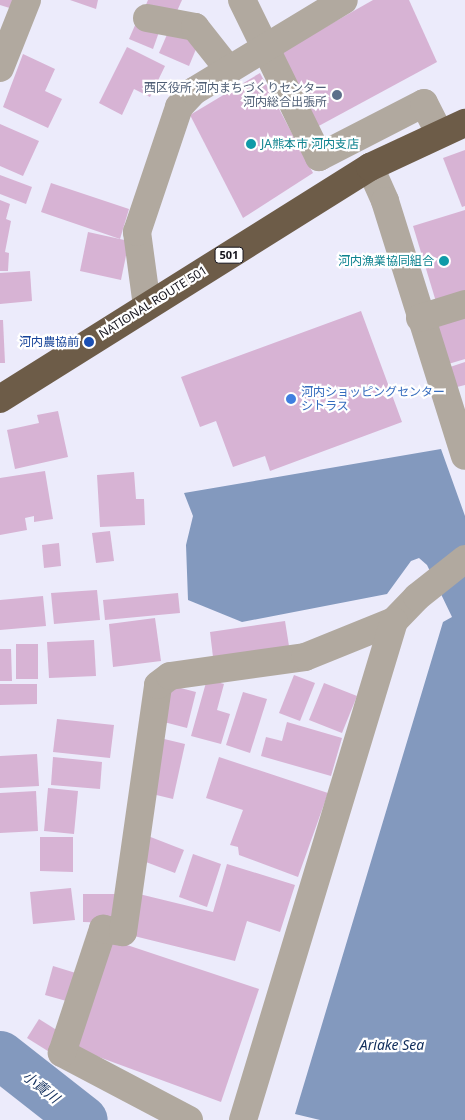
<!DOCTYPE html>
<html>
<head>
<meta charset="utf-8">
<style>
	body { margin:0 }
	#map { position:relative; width:465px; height:1120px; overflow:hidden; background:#ecebfb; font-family:"Noto Sans","Noto Sans JP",sans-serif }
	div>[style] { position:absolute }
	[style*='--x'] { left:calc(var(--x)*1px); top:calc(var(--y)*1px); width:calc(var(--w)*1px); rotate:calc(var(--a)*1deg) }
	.water>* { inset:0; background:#8399be }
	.river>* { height:49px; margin:-24.5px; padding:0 24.5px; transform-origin:24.5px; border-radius:24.5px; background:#8399be }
	.building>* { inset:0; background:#d7b3d4 }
	.minor>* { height:28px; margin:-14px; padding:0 14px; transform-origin:14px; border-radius:14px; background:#b1a99f }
	.highway>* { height:28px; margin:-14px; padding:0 14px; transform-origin:14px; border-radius:14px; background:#6d5c48 }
	.dots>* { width:14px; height:14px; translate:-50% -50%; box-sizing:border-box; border:2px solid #fff; border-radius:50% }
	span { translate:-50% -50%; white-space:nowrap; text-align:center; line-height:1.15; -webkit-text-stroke:4.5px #fff; paint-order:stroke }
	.shield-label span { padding:1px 4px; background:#fff; border:1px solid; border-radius:4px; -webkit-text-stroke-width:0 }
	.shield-label { font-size:11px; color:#14131c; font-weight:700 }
	.service-label { font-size:12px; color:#4e5e75 }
	.right { translate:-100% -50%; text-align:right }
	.culture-label { font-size:12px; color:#0d838f }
	.left { translate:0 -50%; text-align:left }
	.street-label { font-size:12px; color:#14131c }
	.transit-label { font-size:12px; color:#164399 }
	.shop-label { font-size:12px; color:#366cbe }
	.water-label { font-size:14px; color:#102d5b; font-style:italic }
</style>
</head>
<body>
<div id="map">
	<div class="water">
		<i style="clip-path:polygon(441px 449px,465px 516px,465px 1120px,320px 1120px,295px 1114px,443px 622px,452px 617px,427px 565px,419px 558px,411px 561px,387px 594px,242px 622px,188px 600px,186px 545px,193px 516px,184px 493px)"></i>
	</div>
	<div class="river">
		<i style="--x:0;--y:1055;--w:105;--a:38.1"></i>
	</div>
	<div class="building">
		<i style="clip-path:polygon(0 0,19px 0,16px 10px,0 5px)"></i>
		<i style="clip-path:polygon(70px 0,98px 0,96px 9px)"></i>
		<i style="clip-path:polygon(148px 0,182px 0,173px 20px,145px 7px)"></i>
		<i style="clip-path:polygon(373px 0,409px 0,437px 62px,315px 128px,276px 55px)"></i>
		<i style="clip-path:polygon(136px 23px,159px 32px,153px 49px,129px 39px)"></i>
		<i style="clip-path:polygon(169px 30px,199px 42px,189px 66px,159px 53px)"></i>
		<i style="clip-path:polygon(127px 47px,165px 66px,150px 97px,134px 89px,122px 115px,99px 103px)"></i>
		<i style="clip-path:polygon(23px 54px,55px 69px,45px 91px,62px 99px,48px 128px,3px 107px)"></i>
		<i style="clip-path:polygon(260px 73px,313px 173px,243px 218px,190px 115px)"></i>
		<i style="clip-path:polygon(0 124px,39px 141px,23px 176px,0 166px)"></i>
		<i style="clip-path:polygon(465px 150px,465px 206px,462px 207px,443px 158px)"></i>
		<i style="clip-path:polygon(0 175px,32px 187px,26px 204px,0 194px)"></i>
		<i style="clip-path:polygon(51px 183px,129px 209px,120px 239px,41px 212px)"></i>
		<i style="clip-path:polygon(0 200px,10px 204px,6px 219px,11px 221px,5px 252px,9px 253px,8px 271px,0 271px)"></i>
		<i style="clip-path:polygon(465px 210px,465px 296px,437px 305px,413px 226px)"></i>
		<i style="clip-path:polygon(88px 232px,129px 241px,121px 280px,80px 271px)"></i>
		<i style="clip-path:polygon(30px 271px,32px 301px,0 304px,0 273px)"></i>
		<i style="clip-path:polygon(361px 311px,402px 422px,270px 471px,265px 456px,233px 467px,216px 421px,200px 427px,181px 377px)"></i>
		<i style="clip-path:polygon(465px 317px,465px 359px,445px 365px,434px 326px)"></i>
		<i style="clip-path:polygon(0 320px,3px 320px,5px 363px,0 363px)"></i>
		<i style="clip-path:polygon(465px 362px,465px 385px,453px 388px,447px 368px)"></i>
		<i style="clip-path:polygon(58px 411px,68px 457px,15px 469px,7px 430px,39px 423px,37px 415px)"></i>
		<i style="clip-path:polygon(45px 471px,53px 519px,34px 522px,34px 516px,25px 518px,27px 530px,0 535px,0 478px)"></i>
		<i style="clip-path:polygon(134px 472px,136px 499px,144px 499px,145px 525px,100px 527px,97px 475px)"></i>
		<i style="clip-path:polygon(110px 531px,114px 561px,96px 563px,92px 533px)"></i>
		<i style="clip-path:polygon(59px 543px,61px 566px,44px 568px,42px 545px)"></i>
		<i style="clip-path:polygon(97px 590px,100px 620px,54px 624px,51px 593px)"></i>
		<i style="clip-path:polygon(178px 593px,180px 613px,105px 620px,103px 600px)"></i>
		<i style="clip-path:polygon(43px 596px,46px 626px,0 630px,0 600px)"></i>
		<i style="clip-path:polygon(155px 618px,161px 661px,113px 667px,109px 624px)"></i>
		<i style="clip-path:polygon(285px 621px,289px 646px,213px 657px,210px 632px)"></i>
		<i style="clip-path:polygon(94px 640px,96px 676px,49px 678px,47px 642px)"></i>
		<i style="clip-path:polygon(16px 644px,38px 644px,38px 679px,16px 679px)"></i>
		<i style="clip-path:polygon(0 649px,11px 649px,12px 681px,0 681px)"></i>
		<i style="clip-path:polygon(294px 675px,315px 683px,300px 721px,279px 713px)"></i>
		<i style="clip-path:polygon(207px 679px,224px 684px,217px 710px,230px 714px,221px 744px,191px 736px)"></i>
		<i style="clip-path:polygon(324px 683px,357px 696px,342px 733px,309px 720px)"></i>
		<i style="clip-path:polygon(0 684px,37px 684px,37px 704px,0 705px)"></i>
		<i style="clip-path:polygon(169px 685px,196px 692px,187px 728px,160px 721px)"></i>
		<i style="clip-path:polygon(243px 692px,267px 699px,250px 753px,226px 745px)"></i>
		<i style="clip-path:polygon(57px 719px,114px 725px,110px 758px,53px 752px)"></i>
		<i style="clip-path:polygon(287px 722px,342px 738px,331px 776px,261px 756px,266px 737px,282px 741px)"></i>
		<i style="clip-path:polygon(160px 738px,185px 744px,173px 799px,148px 793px)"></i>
		<i style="clip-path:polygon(37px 754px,39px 786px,0 788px,0 756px)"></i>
		<i style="clip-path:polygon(53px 757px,102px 762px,100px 789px,51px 785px)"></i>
		<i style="clip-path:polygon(219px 757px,328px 793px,298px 877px,239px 855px,238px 847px,230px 845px,243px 810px,206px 798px)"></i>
		<i style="clip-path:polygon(48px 788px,78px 791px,74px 834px,44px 831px)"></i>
		<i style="clip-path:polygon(36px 791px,38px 831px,0 833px,0 793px)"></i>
		<i style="clip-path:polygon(148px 836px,184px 850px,175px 873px,138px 859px)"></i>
		<i style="clip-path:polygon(40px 837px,73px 837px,73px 872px,40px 871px)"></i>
		<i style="clip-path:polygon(193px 854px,221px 864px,207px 907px,179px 897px)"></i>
		<i style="clip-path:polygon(227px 864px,295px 885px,280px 932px,247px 921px,235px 961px,126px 934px,135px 893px,213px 912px)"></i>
		<i style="clip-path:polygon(71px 888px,75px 920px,33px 924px,30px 892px)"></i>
		<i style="clip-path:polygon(83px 894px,120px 894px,119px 923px,83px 922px)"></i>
		<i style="clip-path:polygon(109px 939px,259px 989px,221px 1102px,69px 1046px)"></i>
		<i style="clip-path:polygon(53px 966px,79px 974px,70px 1002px,45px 995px)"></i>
		<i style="clip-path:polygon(39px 1019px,63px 1034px,51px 1053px,27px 1038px)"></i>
	</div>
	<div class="minor">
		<i style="--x:242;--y:0;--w:175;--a:63.9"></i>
		<i style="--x:319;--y:157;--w:118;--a:-27.2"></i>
		<i style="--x:424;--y:103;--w:34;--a:63"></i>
		<i style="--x:147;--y:18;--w:49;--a:10.6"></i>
		<i style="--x:195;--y:27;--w:55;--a:51.7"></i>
		<i style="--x:0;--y:68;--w:73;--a:-68.3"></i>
		<i style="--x:370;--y:167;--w:37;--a:66"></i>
		<i style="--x:385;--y:201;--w:267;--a:72.6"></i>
		<i style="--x:147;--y:306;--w:75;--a:-97.7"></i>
		<i style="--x:137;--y:232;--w:132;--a:-71.4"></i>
		<i style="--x:179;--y:107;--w:22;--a:-47"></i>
		<i style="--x:194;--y:91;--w:175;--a:-31.2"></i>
		<i style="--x:420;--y:318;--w:47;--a:-17.3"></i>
		<i style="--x:189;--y:1120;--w:144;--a:-152.2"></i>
		<i style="--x:62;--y:1053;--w:131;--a:-71.7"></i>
		<i style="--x:103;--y:929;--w:20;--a:9"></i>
		<i style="--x:123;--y:932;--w:249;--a:-81.9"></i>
		<i style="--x:158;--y:685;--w:15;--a:-37"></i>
		<i style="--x:170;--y:676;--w:136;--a:-8"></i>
		<i style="--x:305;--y:657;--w:96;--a:-22"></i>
		<i style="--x:394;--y:621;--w:33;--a:-46"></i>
		<i style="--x:417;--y:597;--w:61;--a:-38.4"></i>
		<i style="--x:243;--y:1120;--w:521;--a:-73.16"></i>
	</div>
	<div class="highway">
		<i style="--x:0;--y:399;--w:437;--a:-32.1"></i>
		<i style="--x:370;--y:167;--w:105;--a:-24.9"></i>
	</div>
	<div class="dots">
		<i style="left:337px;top:95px;background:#5c6f8a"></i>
		<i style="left:251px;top:144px;background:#0f9aa8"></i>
		<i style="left:444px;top:261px;background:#0f9aa8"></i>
		<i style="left:89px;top:342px;background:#1a4fb4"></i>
		<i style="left:291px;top:399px;background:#3f7fe0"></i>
	</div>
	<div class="shield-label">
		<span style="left:229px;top:255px">501</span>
	</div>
	<div class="service-label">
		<span class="right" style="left:327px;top:95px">西区役所 河内まちづくりセンター<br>河内総合出張所</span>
	</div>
	<div class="culture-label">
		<span class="left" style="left:261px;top:144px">JA熊本市 河内支店</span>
		<span class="right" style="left:434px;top:261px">河内漁業協同組合</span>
	</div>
	<div class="street-label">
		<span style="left:153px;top:302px;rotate:-32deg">NATIONAL ROUTE 501</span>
	</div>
	<div class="transit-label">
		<span class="right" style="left:79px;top:342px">河内農協前</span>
	</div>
	<div class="shop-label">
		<span class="left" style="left:301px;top:399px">河内ショッピングセンター<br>シトラス</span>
	</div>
	<div class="water-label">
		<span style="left:392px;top:1045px">Ariake Sea</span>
		<span style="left:41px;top:1087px;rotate:38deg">小責川</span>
	</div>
</div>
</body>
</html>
